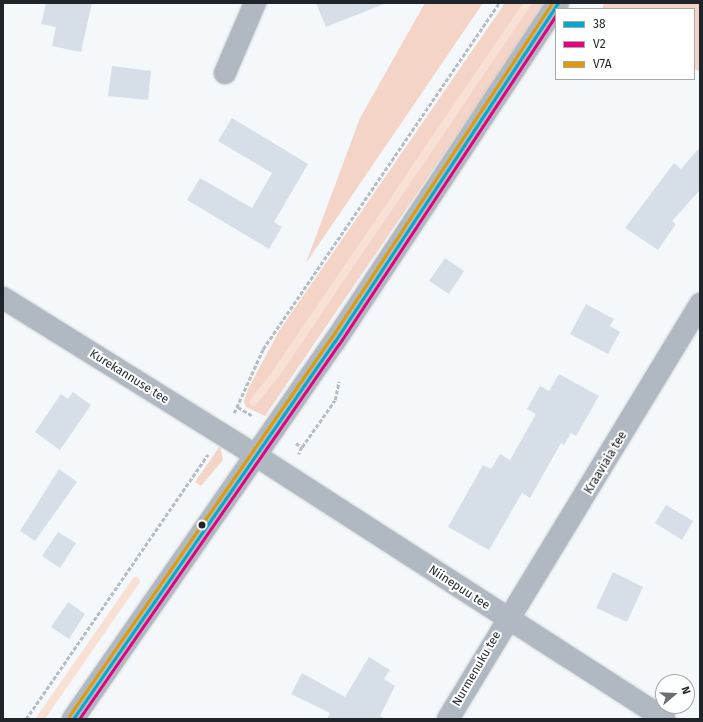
<!DOCTYPE html>
<html>
<head>
<meta charset="utf-8">
<style>
	body { margin:0 }
	#map { position:relative; width:703px; height:722px; overflow:hidden; background:#f5f8fb; font-family:"Fira Sans",sans-serif }
	div>[style] { position:absolute }
	[style*='--x'] { left:calc(var(--x)*1px); top:calc(var(--y)*1px); width:calc(var(--w)*1px); rotate:calc(var(--a)*1deg) }
	.green>* { inset:0; background:#f3d4c7 }
	.stream>* { height:8px; margin:-4px; padding:0 4px; transform-origin:4px; border-radius:4px; background:#f8e0d5 }
	.building>* { inset:0; background:#d6dfe8 }
	.path>* { height:2.5px; margin-top:-1.25px; transform-origin:0; background:repeating-linear-gradient(90deg,#b5bcc2 0 4px,transparent 0 6px) }
	.roads { filter:drop-shadow(0 0 1px #cfd2d4) drop-shadow(0 0 1px #cfd2d4) }
	.minor>* { height:22px; margin:-11px; padding:0 11px; transform-origin:11px; border-radius:11px; background:#b0b9c2 }
	.tertiary>* { height:22px; margin:-11px; padding:0 11px; transform-origin:11px; border-radius:11px; background:#b0b9c2 }
	.bus-1>* { height:3px; margin:-1.5px; padding:0 1.5px; transform-origin:1.5px; border-radius:1.5px; background:#00a9ce }
	.bus-2>* { height:3px; margin:-1.5px; padding:0 1.5px; transform-origin:1.5px; border-radius:1.5px; background:#e5007d }
	.bus-3>* { height:3px; margin:-1.5px; padding:0 1.5px; transform-origin:1.5px; border-radius:1.5px; background:#e19904 }
	.dots>* { width:11px; height:11px; translate:-50% -50%; box-sizing:border-box; border:2px solid #fff; border-radius:50% }
	span { translate:-50% -50%; white-space:nowrap; text-align:center; line-height:1.15; -webkit-text-stroke:4px #fff; paint-order:stroke }
	.street-label { font-size:12px; color:#1e2429 }
	.frame { position:absolute; inset:0; border:4px solid #1e2429; pointer-events:none }
	.legend { position:absolute; left:555px; top:8px; width:140px; height:72px; box-sizing:border-box; background:#fff; border:1px solid #a5a7a9; margin:0; padding:5px 7px; list-style:none; font-size:12px; color:#1e2429 }
	.legend li { display:flex; align-items:center; gap:8px; height:20px }
	.legend b { width:20px; border:1px solid #a5a7a9 }
	.north { position:absolute; left:655px; top:674px; width:40px; height:40px; box-sizing:border-box; background:#fff; border:1px solid #a5a7a9; border-radius:50%; rotate:71deg; font-size:11px; font-weight:700; line-height:16px; text-align:center; color:#1e2429 }
	.north::after { content:''; display:block; margin:auto; width:14px; height:18px; background:#696e72; clip-path:polygon(50% 0,100% 100%,50% 72%,0 100%) }
</style>
</head>
<body>
<div id="map">
	<div class="green">
		<i style="clip-path:polygon(425px 3px,483px 3px,306px 263px,360px 118px)"></i>
		<i style="clip-path:polygon(505px 3px,547px 3px,265px 416px,246px 407px,244px 401px,248px 389px,279px 331px)"></i>
		<i style="clip-path:polygon(604px 3px,700px 3px,700px 72px,694px 68px,694px 9px,602px 9px)"></i>
		<i style="clip-path:polygon(220px 446px,223px 460px,201px 486px,195px 482px)"></i>
	</div>
	<div class="stream">
		<i style="--x:253;--y:402;--w:38;--a:-51"></i>
		<i style="--x:277;--y:372;--w:446;--a:-55.8"></i>
		<i style="--x:40;--y:719;--w:168;--a:-55.2"></i>
	</div>
	<div class="building">
		<i style="clip-path:polygon(46px 3px,92px 3px,81px 52px,52px 46px,56px 27px,41px 24px)"></i>
		<i style="clip-path:polygon(316px 3px,384px 3px,384px 4px,326px 27px)"></i>
		<i style="clip-path:polygon(112px 66px,151px 71px,148px 100px,108px 96px)"></i>
		<i style="clip-path:polygon(232px 118px,308px 164px,274px 222px,282px 227px,269px 249px,187px 200px,200px 178px,252px 208px,272px 173px,218px 141px)"></i>
		<i style="clip-path:polygon(700px 147px,700px 190px,672px 221px,676px 224px,658px 250px,625px 228px,674px 163px,681px 169px)"></i>
		<i style="clip-path:polygon(445px 258px,464px 271px,449px 294px,429px 281px)"></i>
		<i style="clip-path:polygon(586px 304px,614px 319px,610px 326px,620px 332px,608px 354px,570px 334px)"></i>
		<i style="clip-path:polygon(559px 374px,599px 396px,576px 436px,571px 433px,564px 445px,561px 443px,530px 498px,522px 493px,489px 550px,448px 527px,483px 465px,491px 469px,500px 454px,510px 460px,536px 414px,527px 409px,540px 386px,549px 391px)"></i>
		<i style="clip-path:polygon(73px 392px,91px 405px,60px 450px,35px 432px,61px 394px,68px 399px)"></i>
		<i style="clip-path:polygon(59px 469px,77px 482px,35px 541px,20px 531px)"></i>
		<i style="clip-path:polygon(666px 505px,693px 521px,682px 540px,655px 523px)"></i>
		<i style="clip-path:polygon(58px 532px,76px 543px,60px 568px,42px 556px)"></i>
		<i style="clip-path:polygon(613px 572px,643px 587px,627px 622px,596px 608px)"></i>
		<i style="clip-path:polygon(68px 602px,85px 614px,69px 639px,51px 627px)"></i>
		<i style="clip-path:polygon(369px 657px,390px 670px,384px 679px,395px 686px,380px 716px,386px 719px,327px 719px,330px 713px,291px 694px,302px 673px,345px 697px)"></i>
	</div>
	<div class="path">
		<i style="--x:238;--y:407;--w:17;--a:31"></i>
		<i style="--x:234;--y:413;--w:70;--a:-65.6"></i>
		<i style="--x:263;--y:349;--w:419;--a:-55.7"></i>
		<i style="--x:296;--y:443;--w:7;--a:34"></i>
		<i style="--x:302;--y:447;--w:8;--a:113"></i>
		<i style="--x:302;--y:447;--w:57;--a:-54.9"></i>
		<i style="--x:335;--y:400;--w:19;--a:-78"></i>
		<i style="--x:26;--y:719;--w:321;--a:-55.5"></i>
	</div>
	<div class="roads">
		<div class="minor">
			<i style="--x:225;--y:73;--w:76;--a:-66.8"></i>
			<i style="--x:3;--y:298;--w:297;--a:31.9"></i>
			<i style="--x:255;--y:455;--w:487;--a:32.8"></i>
			<i style="--x:448;--y:719;--w:486;--a:-58.7"></i>
		</div>
		<div class="tertiary">
			<i style="--x:73;--y:719;--w:460;--a:-55.3"></i>
			<i style="--x:335;--y:341;--w:405;--a:-56.6"></i>
		</div>
	</div>
	<div class="bus-1">
		<i style="--x:73;--y:719;--w:460;--a:-55.3"></i>
		<i style="--x:335;--y:341;--w:405;--a:-56.6"></i>
	</div>
	<div class="bus-2">
		<i style="--x:79;--y:719;--w:456;--a:-55.3"></i>
		<i style="--x:339;--y:344;--w:394;--a:-56.6"></i>
	</div>
	<div class="bus-3">
		<i style="--x:69;--y:716;--w:460;--a:-55.3"></i>
		<i style="--x:331;--y:338;--w:401;--a:-56.6"></i>
	</div>
	<div class="dots">
		<i style="left:202px;top:525px;background:#1e2429"></i>
	</div>
	<div class="street-label">
		<span style="left:129px;top:377px;rotate:32deg">Kurekannuse tee</span>
		<span style="left:606px;top:463px;rotate:-59deg">Kraaviaia tee</span>
		<span style="left:459px;top:588px;rotate:33deg">Niinepuu tee</span>
		<span style="left:477px;top:669px;rotate:-60deg">Nurmenuku tee</span>
	</div>
	<div class="frame"></div>
	<ul class="legend">
	<li><b style="height:5px;background:#00a9ce"></b>38</li>
	<li><b style="height:5px;background:#e5007d"></b>V2</li>
	<li><b style="height:5px;background:#e19904"></b>V7A</li>
	</ul>
	<div class="north">N</div>
</div>
</body>
</html>
